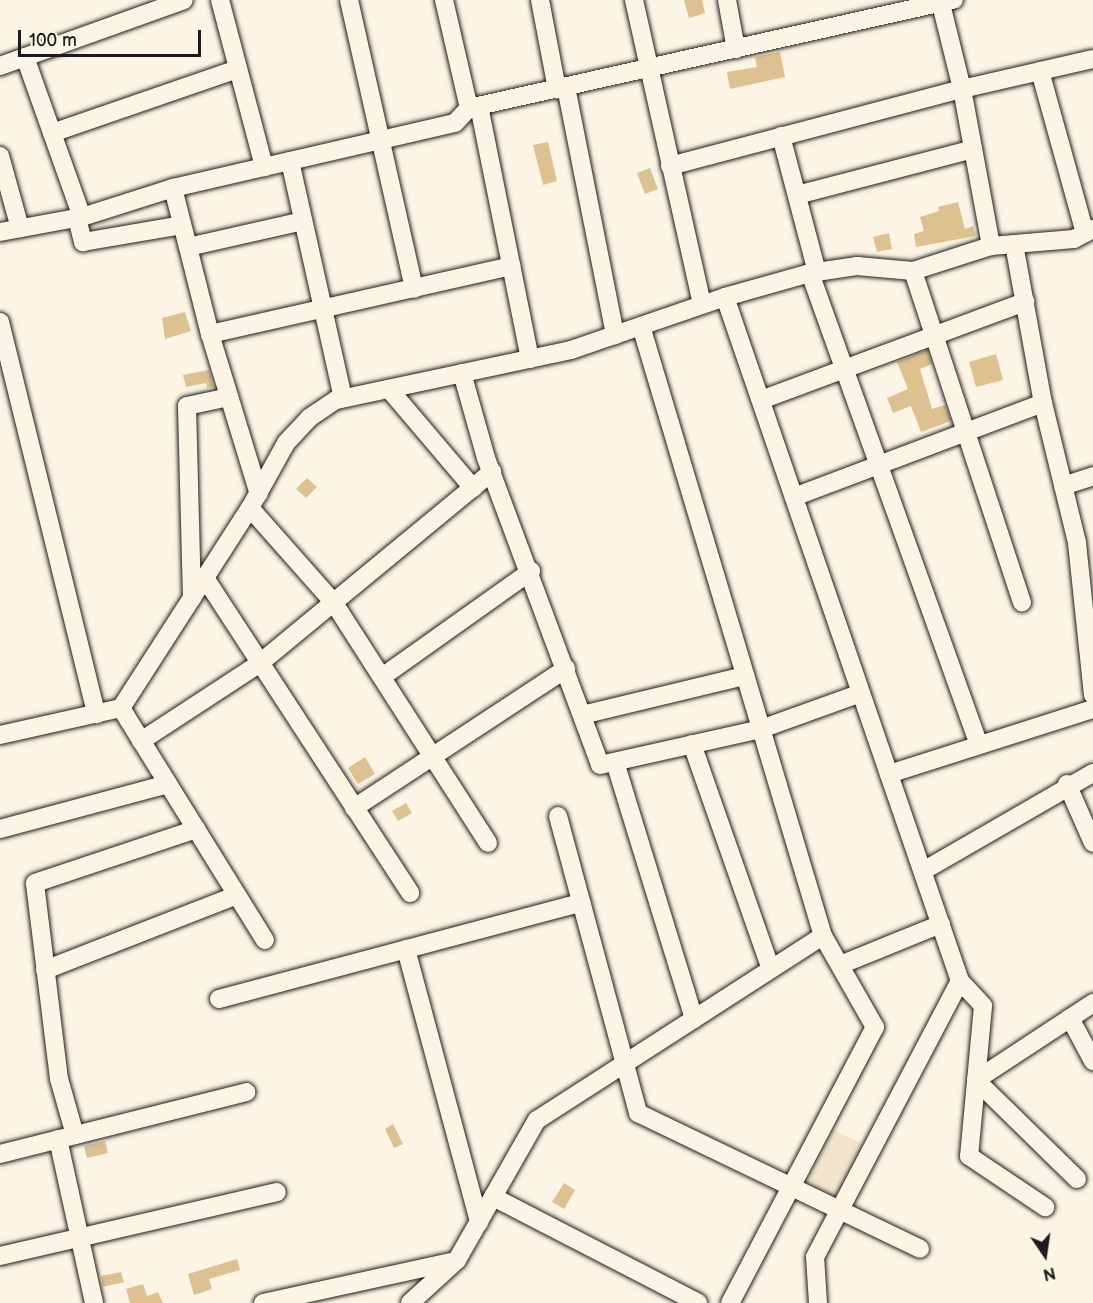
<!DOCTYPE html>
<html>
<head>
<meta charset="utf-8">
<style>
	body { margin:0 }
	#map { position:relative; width:1093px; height:1303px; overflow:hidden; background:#fcf5e5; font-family:"Balsamiq Sans",sans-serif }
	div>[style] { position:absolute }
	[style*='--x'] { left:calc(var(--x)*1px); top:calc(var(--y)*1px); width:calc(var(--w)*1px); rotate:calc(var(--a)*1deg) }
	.built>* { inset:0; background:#f3e5cc }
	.building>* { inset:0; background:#ddc191 }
	.roads { filter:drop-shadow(0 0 2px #1c1c1c) drop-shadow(0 0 2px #1c1c1c) }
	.minor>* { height:18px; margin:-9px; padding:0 9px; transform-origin:9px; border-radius:9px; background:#fcf5e5 }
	span { translate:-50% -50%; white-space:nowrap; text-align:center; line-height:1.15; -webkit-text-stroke:4.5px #fcf5e5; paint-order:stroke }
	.north { position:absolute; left:1015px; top:1225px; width:60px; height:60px; -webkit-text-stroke:4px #fcf5e5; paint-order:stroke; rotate:167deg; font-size:16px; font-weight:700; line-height:24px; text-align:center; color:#1c1c1c }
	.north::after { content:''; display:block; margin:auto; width:21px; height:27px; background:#1c1c1c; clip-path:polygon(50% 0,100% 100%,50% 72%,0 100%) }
	.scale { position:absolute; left:18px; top:30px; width:183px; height:27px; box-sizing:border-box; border:3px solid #1c1c1c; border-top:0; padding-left:8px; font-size:18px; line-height:21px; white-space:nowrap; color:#1c1c1c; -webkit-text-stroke:4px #fcf5e5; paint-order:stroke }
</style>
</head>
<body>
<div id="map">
	<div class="built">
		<i style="clip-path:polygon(834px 1130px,866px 1146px,838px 1199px,807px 1182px)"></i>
	</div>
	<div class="building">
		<i style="clip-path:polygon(684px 0,702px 0,705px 13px,689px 18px)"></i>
		<i style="clip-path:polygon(780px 52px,785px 77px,730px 89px,727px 72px,757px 67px,755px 57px)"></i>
		<i style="clip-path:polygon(548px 142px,557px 181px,543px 185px,533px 145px)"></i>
		<i style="clip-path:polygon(650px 168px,658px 189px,645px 194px,637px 173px)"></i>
		<i style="clip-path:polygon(958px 202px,965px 229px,973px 226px,976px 236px,916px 247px,914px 234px,924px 231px,920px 217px,939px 211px,938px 207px)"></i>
		<i style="clip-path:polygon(889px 233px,892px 249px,877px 252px,873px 237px)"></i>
		<i style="clip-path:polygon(185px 312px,191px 331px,165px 339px,162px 318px)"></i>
		<i style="clip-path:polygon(927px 350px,932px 364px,920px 369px,932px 409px,945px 405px,951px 421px,921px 432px,911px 406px,893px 413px,887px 398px,908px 389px,897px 362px)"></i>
		<i style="clip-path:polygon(996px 354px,1003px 380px,976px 387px,969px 362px)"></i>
		<i style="clip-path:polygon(209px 370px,214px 387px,207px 388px,206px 383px,186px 387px,183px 375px)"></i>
		<i style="clip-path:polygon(307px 478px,317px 487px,306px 498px,296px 489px)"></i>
		<i style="clip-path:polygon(365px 757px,375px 774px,358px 784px,348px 768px)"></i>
		<i style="clip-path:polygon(406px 803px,412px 813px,398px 821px,392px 811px)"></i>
		<i style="clip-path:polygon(393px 1124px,403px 1144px,394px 1148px,385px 1129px)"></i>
		<i style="clip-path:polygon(105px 1141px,108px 1153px,87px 1158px,84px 1146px)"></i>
		<i style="clip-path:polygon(564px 1183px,575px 1190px,564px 1209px,552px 1202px)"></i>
		<i style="clip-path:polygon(237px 1259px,240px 1270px,209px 1279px,212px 1289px,194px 1295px,188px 1274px)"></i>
		<i style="clip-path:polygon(121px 1272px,124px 1282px,103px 1287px,101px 1276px)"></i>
		<i style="clip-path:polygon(143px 1284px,147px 1296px,158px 1292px,163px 1303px,130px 1303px,126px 1289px)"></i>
	</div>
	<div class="roads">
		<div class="minor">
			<i style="--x:220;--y:0;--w:173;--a:75.2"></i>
			<i style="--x:349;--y:0;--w:296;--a:77.3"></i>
			<i style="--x:444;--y:0;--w:111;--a:77"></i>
			<i style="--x:540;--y:0;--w:91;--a:79.2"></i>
			<i style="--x:634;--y:0;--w:312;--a:77.4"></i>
			<i style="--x:727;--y:0;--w:50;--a:79.6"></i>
			<i style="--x:940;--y:0;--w:92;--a:76.1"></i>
			<i style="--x:962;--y:89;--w:160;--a:79.5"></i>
			<i style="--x:25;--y:57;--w:170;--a:70.4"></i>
			<i style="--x:0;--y:66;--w:195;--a:-19.7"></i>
			<i style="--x:1040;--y:71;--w:168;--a:74.5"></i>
			<i style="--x:566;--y:87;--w:253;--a:78.8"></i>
			<i style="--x:479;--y:106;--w:258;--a:78.6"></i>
			<i style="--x:52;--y:133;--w:197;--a:-19"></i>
			<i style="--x:781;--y:136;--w:141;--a:75.2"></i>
			<i style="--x:0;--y:156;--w:75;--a:74.5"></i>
			<i style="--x:290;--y:161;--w:243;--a:77.4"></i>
			<i style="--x:670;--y:166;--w:302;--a:-14.8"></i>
			<i style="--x:962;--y:89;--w:134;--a:-12.9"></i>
			<i style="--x:173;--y:188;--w:151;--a:75.8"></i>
			<i style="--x:210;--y:334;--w:167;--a:73"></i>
			<i style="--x:797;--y:195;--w:182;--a:-14.6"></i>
			<i style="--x:77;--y:218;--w:25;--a:76"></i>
			<i style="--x:83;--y:242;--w:100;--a:-9.7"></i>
			<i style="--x:0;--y:232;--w:83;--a:-10.4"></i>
			<i style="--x:82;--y:217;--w:96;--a:-17.7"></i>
			<i style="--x:173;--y:188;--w:289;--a:-13"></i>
			<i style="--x:455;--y:123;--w:21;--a:-47"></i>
			<i style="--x:469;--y:108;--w:497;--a:-12.6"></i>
			<i style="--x:1014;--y:244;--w:162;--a:79.7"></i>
			<i style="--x:1043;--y:403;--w:144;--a:76.3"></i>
			<i style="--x:1077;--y:543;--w:153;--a:84"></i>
			<i style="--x:188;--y:247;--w:118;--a:-12.7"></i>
			<i style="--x:913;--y:271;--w:349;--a:71.8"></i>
			<i style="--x:810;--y:273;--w:501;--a:70.3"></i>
			<i style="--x:725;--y:297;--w:723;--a:71.04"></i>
			<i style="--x:960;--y:981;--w:34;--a:47"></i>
			<i style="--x:983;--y:1006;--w:151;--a:95.3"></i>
			<i style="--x:969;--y:1156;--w:92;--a:33.9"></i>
			<i style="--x:0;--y:322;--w:404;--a:76.2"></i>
			<i style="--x:641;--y:326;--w:637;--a:73.39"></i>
			<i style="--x:823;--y:936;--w:105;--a:60.3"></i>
			<i style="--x:875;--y:1027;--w:312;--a:117.7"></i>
			<i style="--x:210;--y:334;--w:309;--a:-12.7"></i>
			<i style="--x:462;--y:373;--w:88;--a:74.2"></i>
			<i style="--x:486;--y:458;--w:327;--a:69.6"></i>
			<i style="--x:600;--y:765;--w:165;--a:-12.6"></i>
			<i style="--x:761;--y:729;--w:106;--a:-19.8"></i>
			<i style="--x:389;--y:389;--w:130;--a:49.7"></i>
			<i style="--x:761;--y:400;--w:282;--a:-20.4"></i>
			<i style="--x:1063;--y:486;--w:32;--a:-18"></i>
			<i style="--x:794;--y:497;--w:266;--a:-20.7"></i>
			<i style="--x:250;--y:508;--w:127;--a:48.5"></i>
			<i style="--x:334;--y:603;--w:285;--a:57.3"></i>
			<i style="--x:205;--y:578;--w:376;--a:56.9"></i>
			<i style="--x:192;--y:598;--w:192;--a:-91.5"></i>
			<i style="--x:187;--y:406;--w:43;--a:-12.1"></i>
			<i style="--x:382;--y:677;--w:183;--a:-35.4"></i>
			<i style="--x:121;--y:708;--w:273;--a:58.2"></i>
			<i style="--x:582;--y:715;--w:168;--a:-13.5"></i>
			<i style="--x:0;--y:735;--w:124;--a:-12.6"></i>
			<i style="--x:121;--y:708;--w:238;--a:-57.2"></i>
			<i style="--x:250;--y:508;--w:74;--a:-61"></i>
			<i style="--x:286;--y:443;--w:34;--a:-47"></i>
			<i style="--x:309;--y:418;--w:32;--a:-34"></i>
			<i style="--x:336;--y:400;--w:240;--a:-12"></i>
			<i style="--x:571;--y:350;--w:163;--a:-19"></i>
			<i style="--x:725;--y:297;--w:88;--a:-15.8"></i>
			<i style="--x:810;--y:273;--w:48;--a:-8.5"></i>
			<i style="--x:857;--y:266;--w:56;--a:5.1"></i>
			<i style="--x:913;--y:271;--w:82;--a:-17.8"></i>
			<i style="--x:991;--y:246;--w:83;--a:-4.8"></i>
			<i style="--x:1074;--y:239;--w:21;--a:-28"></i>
			<i style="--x:141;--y:741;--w:142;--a:-33.2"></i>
			<i style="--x:260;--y:663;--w:301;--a:-39.5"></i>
			<i style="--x:692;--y:744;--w:238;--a:70.7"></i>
			<i style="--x:615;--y:762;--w:269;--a:72.9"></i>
			<i style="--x:889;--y:774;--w:214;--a:-17.7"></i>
			<i style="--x:1067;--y:784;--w:64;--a:66.2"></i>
			<i style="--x:354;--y:808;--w:254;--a:-33.3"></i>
			<i style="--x:558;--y:816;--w:308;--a:74.9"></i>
			<i style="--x:638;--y:1113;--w:313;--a:25.7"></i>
			<i style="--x:0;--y:829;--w:174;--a:-15"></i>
			<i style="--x:923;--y:871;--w:196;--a:-30"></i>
			<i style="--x:406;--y:949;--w:283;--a:75"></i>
			<i style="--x:840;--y:965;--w:109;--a:-22.1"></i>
			<i style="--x:45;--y:970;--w:206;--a:-21.3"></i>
			<i style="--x:219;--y:999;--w:375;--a:-14.9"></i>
			<i style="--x:1070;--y:1018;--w:49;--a:61.9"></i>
			<i style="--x:75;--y:1135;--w:58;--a:-105.9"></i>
			<i style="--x:59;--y:1079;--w:197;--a:-97"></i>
			<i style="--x:35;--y:883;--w:170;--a:-18.5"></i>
			<i style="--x:58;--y:1139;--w:168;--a:77.6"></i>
			<i style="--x:0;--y:1154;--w:254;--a:-14.1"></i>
			<i style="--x:1077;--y:1179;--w:141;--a:-135.6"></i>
			<i style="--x:976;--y:1080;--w:140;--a:-33.3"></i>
			<i style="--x:493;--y:1197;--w:231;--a:27.3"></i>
			<i style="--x:0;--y:1256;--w:284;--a:-13"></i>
			<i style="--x:263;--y:1303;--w:197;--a:-12.3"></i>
			<i style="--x:410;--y:1303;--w:64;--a:-42.5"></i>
			<i style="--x:457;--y:1260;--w:161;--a:-60.3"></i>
			<i style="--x:537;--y:1120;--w:340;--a:-32.8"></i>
			<i style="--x:818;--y:1303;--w:46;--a:-93.7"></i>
			<i style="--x:815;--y:1257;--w:312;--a:-62.3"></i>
		</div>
	</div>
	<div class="north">N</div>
	<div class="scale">100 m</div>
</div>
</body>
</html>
